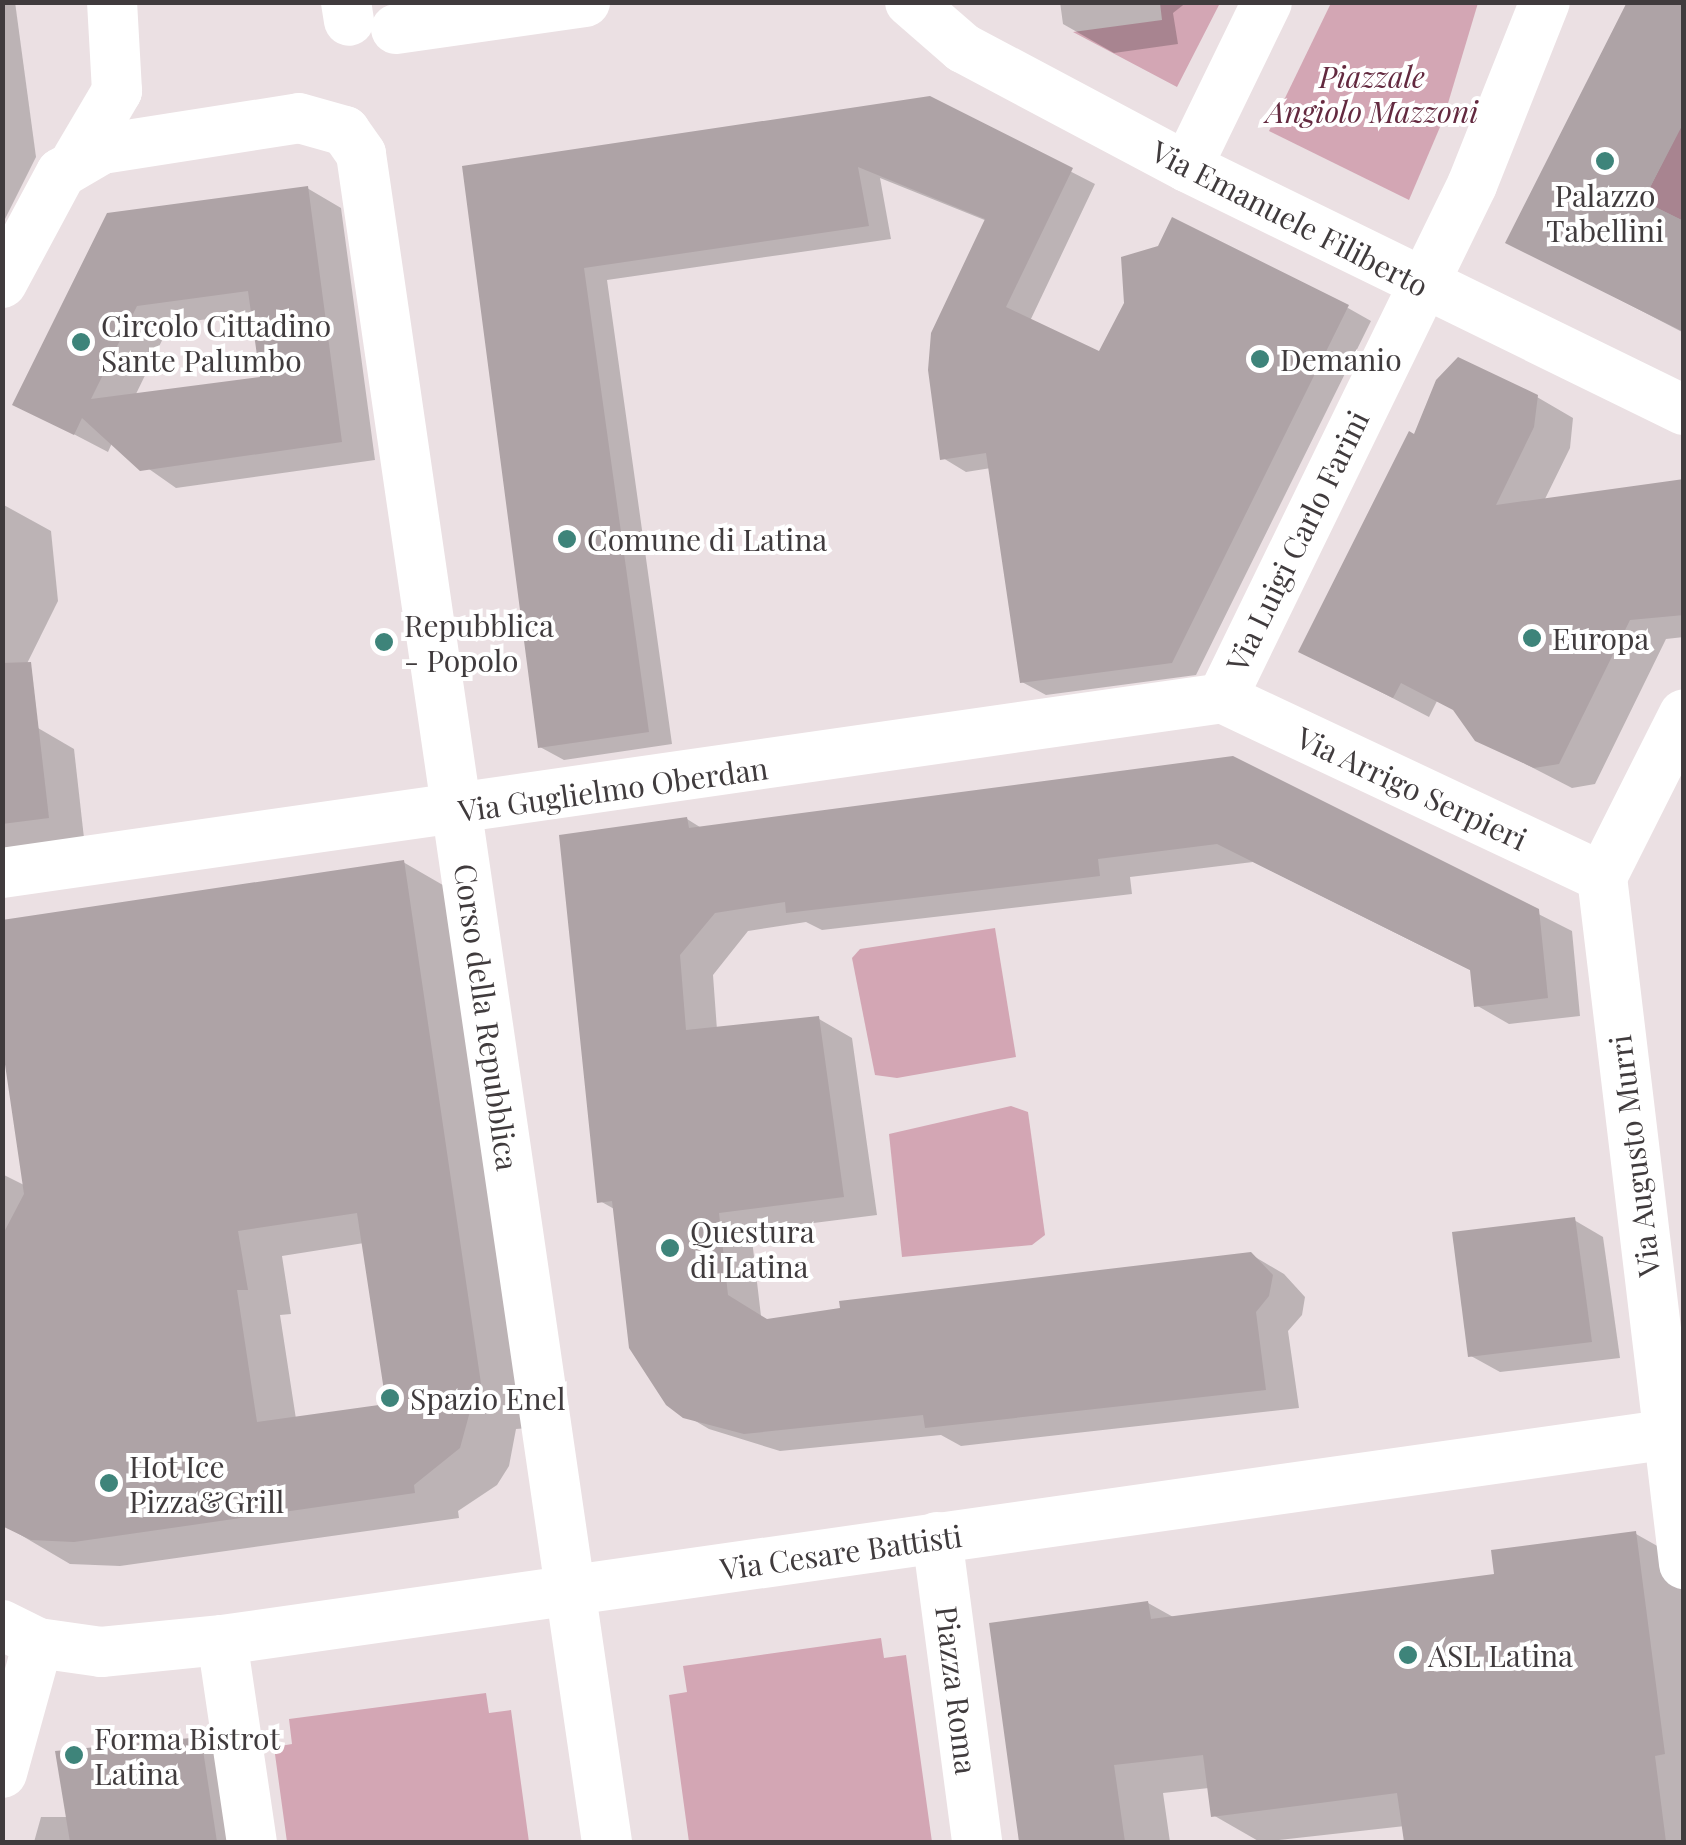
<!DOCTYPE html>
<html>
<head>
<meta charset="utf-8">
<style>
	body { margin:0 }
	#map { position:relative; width:1686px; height:1845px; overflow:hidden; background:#ebe0e3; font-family:"Playfair Display",serif }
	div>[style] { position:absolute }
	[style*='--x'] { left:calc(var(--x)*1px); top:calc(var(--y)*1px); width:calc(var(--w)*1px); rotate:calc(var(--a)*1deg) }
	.green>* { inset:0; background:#d3a6b4 }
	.shadow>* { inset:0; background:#0003 }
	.building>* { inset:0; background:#aea3a6 }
	.street>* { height:50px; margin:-25px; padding:0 25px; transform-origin:25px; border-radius:25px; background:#fff }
	.dots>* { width:28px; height:28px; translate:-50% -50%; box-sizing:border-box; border:5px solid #fff; border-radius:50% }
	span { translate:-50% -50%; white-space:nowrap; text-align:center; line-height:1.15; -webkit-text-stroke:8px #fff; paint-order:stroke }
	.park-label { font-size:30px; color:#63293f; font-style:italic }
	.poi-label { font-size:30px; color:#403b3d }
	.left { translate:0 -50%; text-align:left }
	.street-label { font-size:30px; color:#403b3d }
	.frame { position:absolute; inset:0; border:5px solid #403b3d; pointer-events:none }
</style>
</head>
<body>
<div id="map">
	<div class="green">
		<i style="clip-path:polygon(1160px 3px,1220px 3px,1177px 87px,1073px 32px,1162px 20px)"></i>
		<i style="clip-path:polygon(1331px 3px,1478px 3px,1443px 120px,1409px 200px,1269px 131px)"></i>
		<i style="clip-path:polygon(1683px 122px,1683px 221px,1643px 201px)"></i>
		<i style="clip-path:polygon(995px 928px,1016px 1057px,897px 1078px,875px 1075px,852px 958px,860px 949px)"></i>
		<i style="clip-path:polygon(1011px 1106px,1028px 1112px,1045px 1235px,1032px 1245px,902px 1257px,889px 1134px)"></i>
		<i style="clip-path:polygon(881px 1638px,884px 1658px,906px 1655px,932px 1842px,689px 1842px,669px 1695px,687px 1692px,683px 1666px)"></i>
		<i style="clip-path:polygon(486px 1693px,489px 1713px,511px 1710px,529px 1842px,287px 1842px,274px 1747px,292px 1744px,289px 1719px)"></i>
	</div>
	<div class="shadow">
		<i style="clip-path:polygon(2px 2px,15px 2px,36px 157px,2px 225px)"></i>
		<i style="clip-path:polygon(1060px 2px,1187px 2px,1173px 13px,1178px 44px,1114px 53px,1063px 24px)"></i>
		<i style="clip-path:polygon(1684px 2px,1684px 333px,1509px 242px)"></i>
		<i style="clip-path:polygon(929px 99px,1095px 184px,1030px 321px,1101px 354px,1348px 308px,1371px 321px,1196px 675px,1046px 695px,1022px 682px,991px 468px,966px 472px,943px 458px,987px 221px,880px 178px,891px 239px,607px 280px,672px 744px,564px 760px,540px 747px,465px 168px)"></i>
		<i style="clip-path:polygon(evenodd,307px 188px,341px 208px,375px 460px,176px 488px,112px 443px,108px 452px,16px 404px,108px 215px,307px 188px,254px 313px,263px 380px,135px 396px,170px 324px,254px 313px)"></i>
		<i style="clip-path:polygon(1537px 397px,1573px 418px,1570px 448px,1544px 501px,1684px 482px,1684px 637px,1666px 639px,1595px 784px,1572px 788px,1477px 739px,1457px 711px,1437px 701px,1429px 717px,1302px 651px,1416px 437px)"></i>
		<i style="clip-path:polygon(2px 504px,51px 531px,58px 601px,2px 714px)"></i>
		<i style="clip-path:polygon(38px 728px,74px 749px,84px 838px,2px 849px,2px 734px)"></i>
		<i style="clip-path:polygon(1233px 759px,1572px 931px,1580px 1016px,1509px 1024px,1476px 1005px,1472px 971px,1253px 862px,1130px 877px,1132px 894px,822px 930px,806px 922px,748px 931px,713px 975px,717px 1030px,819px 1019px,852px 1038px,877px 1215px,751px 1231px,761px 1316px,769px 1321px,1250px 1254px,1284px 1274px,1305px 1297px,1302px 1315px,1288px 1331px,1299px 1408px,961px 1446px,941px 1435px,780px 1451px,709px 1429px,675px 1409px,616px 1210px,600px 1201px,687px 819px,703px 829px)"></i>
		<i style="clip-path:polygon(evenodd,403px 862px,448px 888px,528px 1428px,516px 1429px,509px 1466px,497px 1485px,458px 1511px,459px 1518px,120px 1566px,70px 1564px,2px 1524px,2px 1174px,26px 1186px,403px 862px,364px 1243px,389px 1406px,296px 1419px,280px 1315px,291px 1314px,282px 1256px,364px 1243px)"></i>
		<i style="clip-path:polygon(1574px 1220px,1603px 1237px,1620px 1358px,1500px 1372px,1471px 1356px)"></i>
		<i style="clip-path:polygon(1636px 1534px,1684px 1561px,1684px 1842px,1407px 1842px,1405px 1826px,1260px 1842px,1213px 1815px,1209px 1788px,1163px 1793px,1170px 1842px,1022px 1842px,992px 1625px,1148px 1603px,1175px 1618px,1497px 1576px)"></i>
		<i style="clip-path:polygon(201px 1739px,251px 1768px,262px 1842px,34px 1842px,41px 1817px,68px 1817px)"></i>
	</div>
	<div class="building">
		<i style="clip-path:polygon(1627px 2px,1684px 2px,1684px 122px,1643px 201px,1684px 221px,1684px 332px,1505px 243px)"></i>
		<i style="clip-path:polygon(930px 96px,1073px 168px,1006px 307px,1099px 351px,1124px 303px,1121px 257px,1158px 246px,1172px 217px,1349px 305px,1172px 663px,1020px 683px,986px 453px,940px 460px,928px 370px,931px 333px,985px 219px,858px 167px,869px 226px,584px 268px,649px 732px,538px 748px,462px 166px)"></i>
		<i style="clip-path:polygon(evenodd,308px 186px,342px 442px,140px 471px,82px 418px,74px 435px,12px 405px,107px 213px,308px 186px,248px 291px,260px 377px,91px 399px,137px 306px,248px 291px)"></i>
		<i style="clip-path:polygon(1458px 357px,1538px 395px,1534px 427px,1496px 505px,1684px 479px,1684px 615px,1630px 620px,1559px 764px,1534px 768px,1475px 741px,1453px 710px,1401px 683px,1393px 698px,1298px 652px,1409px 431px,1414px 434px,1436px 380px)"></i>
		<i style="clip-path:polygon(31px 662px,49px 818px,2px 824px,2px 663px)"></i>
		<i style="clip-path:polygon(1233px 756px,1539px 909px,1548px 998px,1474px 1007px,1470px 970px,1217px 844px,1098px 859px,1100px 876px,786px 913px,785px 902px,715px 913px,680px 955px,686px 1030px,819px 1016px,844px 1197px,719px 1213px,728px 1295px,767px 1319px,840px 1308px,839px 1301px,1251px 1252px,1273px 1275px,1269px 1296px,1256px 1312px,1266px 1390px,925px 1428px,923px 1415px,744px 1434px,683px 1418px,666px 1405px,629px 1348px,612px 1201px,597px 1203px,559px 835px,687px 817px,689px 828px)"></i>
		<i style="clip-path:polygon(evenodd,404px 860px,484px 1404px,472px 1404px,460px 1448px,414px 1485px,415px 1493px,74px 1542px,31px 1540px,2px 1526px,2px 1236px,24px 1194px,2px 1044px,2px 920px,404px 860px,357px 1213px,386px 1404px,257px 1422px,237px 1290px,248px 1290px,238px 1231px,357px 1213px)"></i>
		<i style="clip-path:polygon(1575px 1217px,1592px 1342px,1468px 1357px,1452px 1232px)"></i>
		<i style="clip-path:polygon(1636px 1531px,1665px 1754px,1655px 1756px,1666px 1842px,1404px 1842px,1397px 1793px,1211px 1817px,1203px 1755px,1114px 1765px,1125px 1842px,1019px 1842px,989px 1623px,1148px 1601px,1151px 1619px,1494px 1574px,1491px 1550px)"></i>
		<i style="clip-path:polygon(201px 1737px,217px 1842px,70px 1842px,55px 1751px)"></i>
	</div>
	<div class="street">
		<i style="--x:346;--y:2;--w:19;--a:81"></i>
		<i style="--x:910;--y:2;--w:70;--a:41"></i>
		<i style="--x:963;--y:48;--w:254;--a:28"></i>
		<i style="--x:1187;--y:167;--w:553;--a:26.06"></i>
		<i style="--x:396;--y:29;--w:191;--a:-8.1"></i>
		<i style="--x:77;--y:159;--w:79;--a:-59.5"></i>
		<i style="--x:117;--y:91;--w:89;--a:-93.2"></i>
		<i style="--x:1187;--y:167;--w:183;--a:-64.1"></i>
		<i style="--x:2;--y:283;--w:125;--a:-61.8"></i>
		<i style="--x:61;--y:173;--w:48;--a:-30.3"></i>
		<i style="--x:102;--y:149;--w:199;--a:-8.9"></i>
		<i style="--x:299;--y:118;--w:48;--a:15.8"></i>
		<i style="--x:345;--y:131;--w:28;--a:55"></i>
		<i style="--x:361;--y:154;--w:1706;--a:81.71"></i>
		<i style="--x:1222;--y:698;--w:571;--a:-64.02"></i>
		<i style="--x:1472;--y:185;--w:197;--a:-68.3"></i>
		<i style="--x:1222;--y:698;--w:420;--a:25.2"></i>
		<i style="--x:2;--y:873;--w:1232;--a:-8.16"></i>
		<i style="--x:1602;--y:877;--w:692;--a:83.19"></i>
		<i style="--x:1602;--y:877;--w:182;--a:-63.3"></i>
		<i style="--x:937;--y:1537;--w:308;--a:82.5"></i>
		<i style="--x:2;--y:1625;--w:40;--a:26.6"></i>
		<i style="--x:38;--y:1643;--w:64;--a:8.1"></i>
		<i style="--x:101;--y:1652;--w:122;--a:-5.7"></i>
		<i style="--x:222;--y:1640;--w:1477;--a:-8.1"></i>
		<i style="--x:222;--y:1640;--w:204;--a:81.6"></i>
		<i style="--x:2;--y:1773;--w:135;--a:-74.5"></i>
	</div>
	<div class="dots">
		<i style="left:1605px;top:161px;background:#3e847a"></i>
		<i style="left:81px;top:342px;background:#3e847a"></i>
		<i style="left:1260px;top:359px;background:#3e847a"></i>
		<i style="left:567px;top:539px;background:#3e847a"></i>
		<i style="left:1532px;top:638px;background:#3e847a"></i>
		<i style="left:384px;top:642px;background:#3e847a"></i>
		<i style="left:670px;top:1248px;background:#3e847a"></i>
		<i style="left:390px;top:1398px;background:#3e847a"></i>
		<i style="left:109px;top:1483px;background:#3e847a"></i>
		<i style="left:1408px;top:1655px;background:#3e847a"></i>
		<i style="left:74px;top:1755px;background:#3e847a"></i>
	</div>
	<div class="park-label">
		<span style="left:1372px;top:93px">Piazzale<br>Angiolo Mazzoni</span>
	</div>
	<div class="poi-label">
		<span style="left:1605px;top:212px">Palazzo<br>Tabellini</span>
		<span class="left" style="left:101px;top:342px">Circolo Cittadino<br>Sante Palumbo</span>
		<span class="left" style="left:1280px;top:359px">Demanio</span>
		<span class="left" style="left:587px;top:539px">Comune di Latina</span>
		<span class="left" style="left:404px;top:642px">Repubblica<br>- Popolo</span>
		<span class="left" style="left:1552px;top:638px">Europa</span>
		<span class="left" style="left:690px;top:1248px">Questura<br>di Latina</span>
		<span class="left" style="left:410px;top:1398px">Spazio Enel</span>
		<span class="left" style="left:129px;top:1483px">Hot Ice<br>Pizza&amp;Grill</span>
		<span class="left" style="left:1428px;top:1655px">ASL Latina</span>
		<span class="left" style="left:94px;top:1755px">Forma Bistrot<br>Latina</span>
	</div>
	<div class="street-label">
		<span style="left:1290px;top:218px;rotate:27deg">Via Emanuele Filiberto</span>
		<span style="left:1297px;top:541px;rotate:-64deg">Via Luigi Carlo Farini</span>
		<span style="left:1412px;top:788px;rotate:25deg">Via Arrigo Serpieri</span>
		<span style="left:613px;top:789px;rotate:-8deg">Via Guglielmo Oberdan</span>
		<span style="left:487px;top:1017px;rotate:82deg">Corso della Repubblica</span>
		<span style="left:1634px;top:1156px;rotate:-97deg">Via Augusto Murri</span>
		<span style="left:841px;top:1552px;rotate:-8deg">Via Cesare Battisti</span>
		<span style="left:957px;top:1690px;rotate:83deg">Piazza Roma</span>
	</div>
	<div class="frame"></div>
</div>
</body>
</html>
